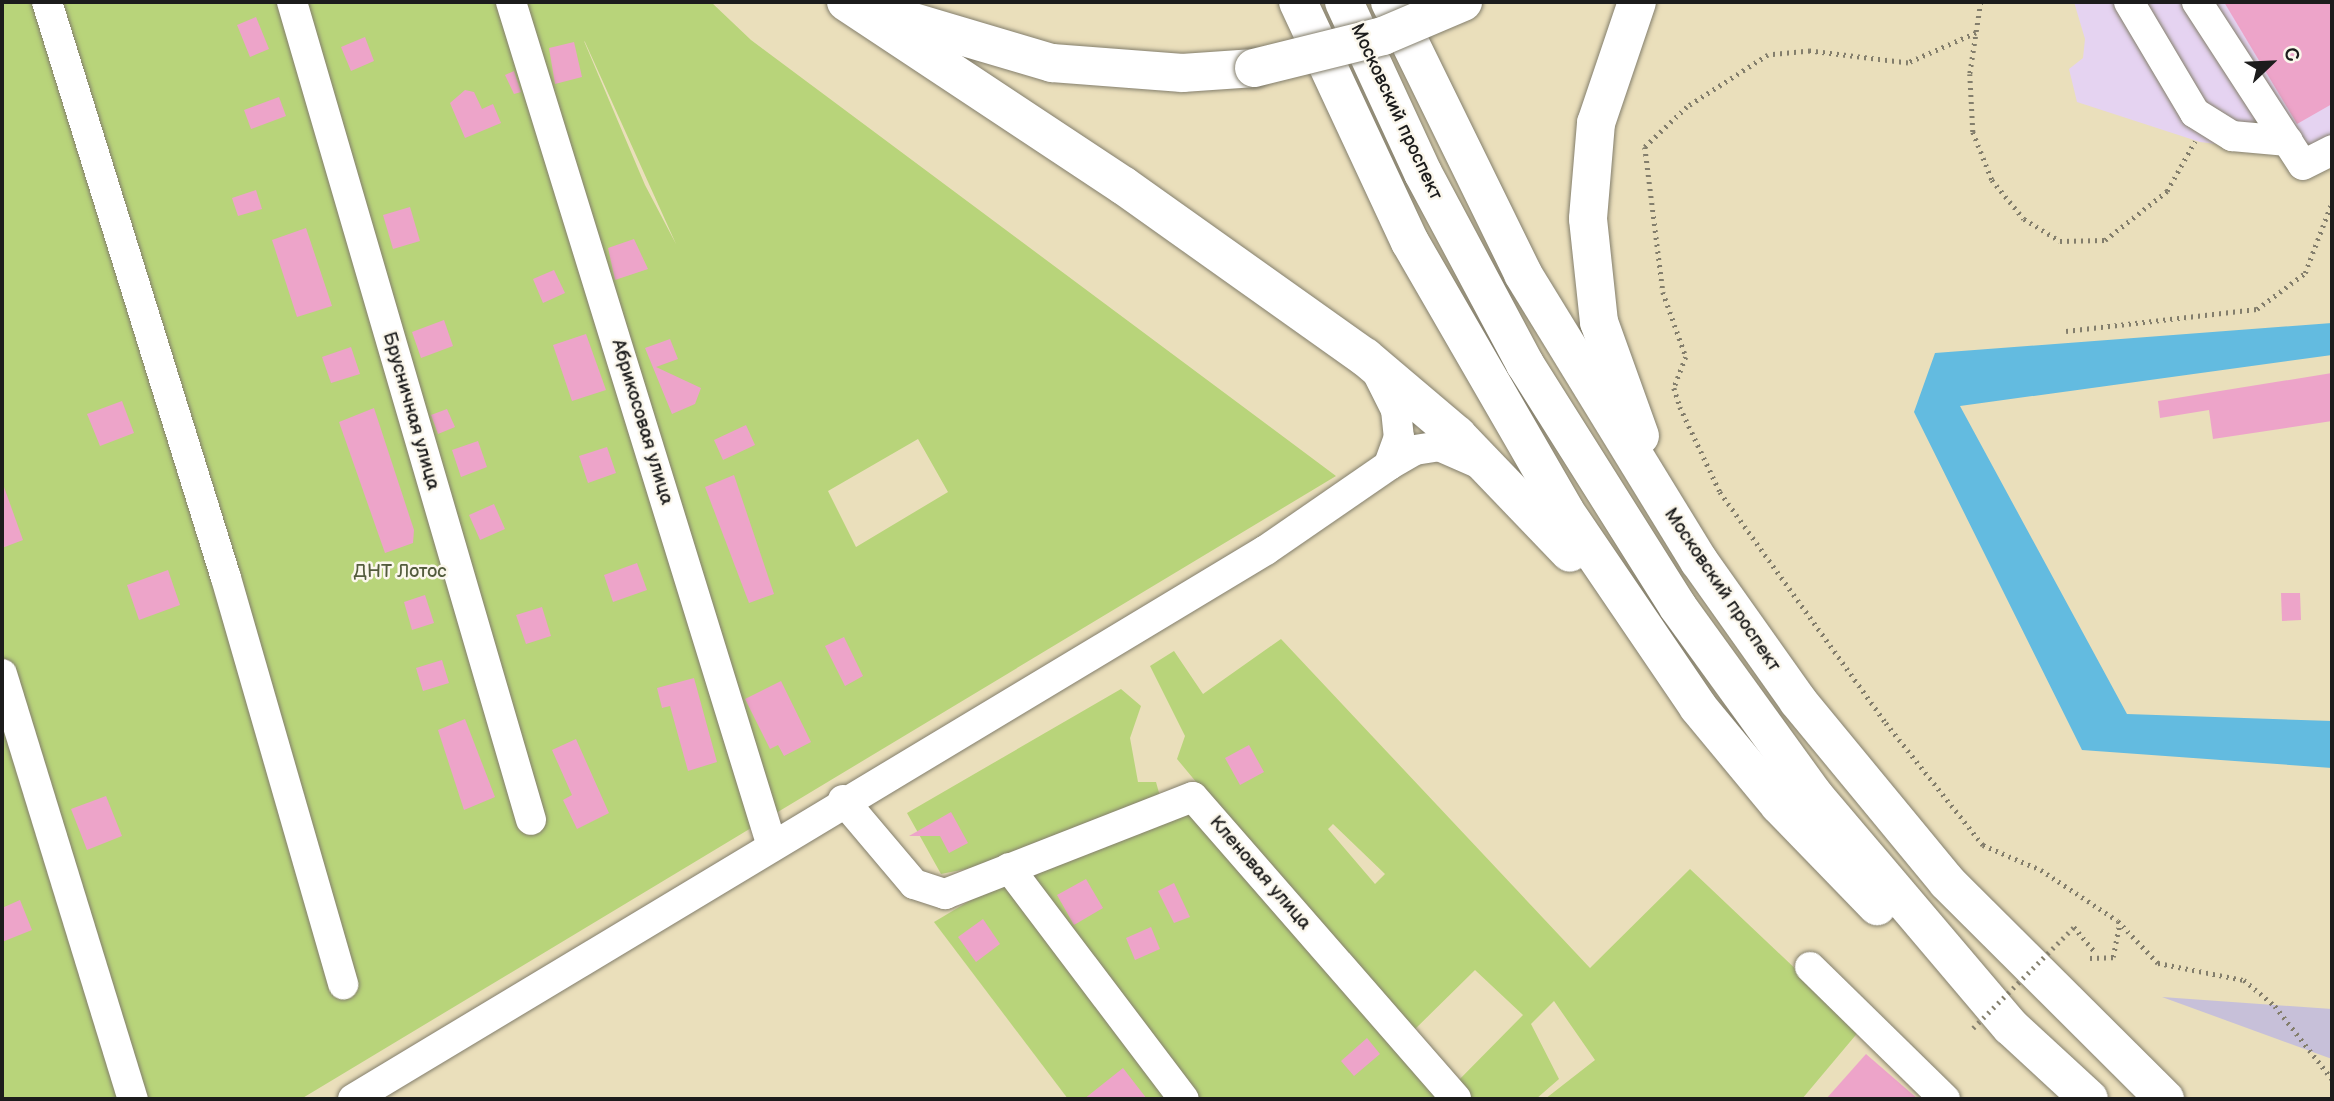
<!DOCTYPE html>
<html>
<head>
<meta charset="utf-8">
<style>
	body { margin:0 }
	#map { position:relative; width:2334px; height:1101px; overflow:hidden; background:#eadfbb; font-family:"Balsamiq Sans",sans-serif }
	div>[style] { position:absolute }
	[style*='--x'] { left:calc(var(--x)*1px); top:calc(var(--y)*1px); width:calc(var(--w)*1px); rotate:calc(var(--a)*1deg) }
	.built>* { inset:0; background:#e5d3f1 }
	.industrial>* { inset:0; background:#c7c0d9 }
	.green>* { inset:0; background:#b8d47a }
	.water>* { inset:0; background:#63bbe0 }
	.building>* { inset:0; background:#eda4c9 }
	.path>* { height:4.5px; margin-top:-2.25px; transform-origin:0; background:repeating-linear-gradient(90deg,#837e6c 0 2px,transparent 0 7px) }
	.roads { filter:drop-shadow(0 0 2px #837e6c) drop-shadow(0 0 2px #837e6c) }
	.minor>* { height:30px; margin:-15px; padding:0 15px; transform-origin:15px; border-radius:15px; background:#fff }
	.highway>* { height:38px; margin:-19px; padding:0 19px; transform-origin:19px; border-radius:19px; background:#fff }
	.path-bridge>* { height:4.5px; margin-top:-2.25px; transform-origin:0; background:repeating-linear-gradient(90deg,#837e6c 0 2px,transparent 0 7px) }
	.bridges { filter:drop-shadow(0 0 2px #837e6c) drop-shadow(0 0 2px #837e6c) }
	.highway-bridge>* { height:38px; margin:-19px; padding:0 19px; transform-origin:19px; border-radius:19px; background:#fff }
	span { translate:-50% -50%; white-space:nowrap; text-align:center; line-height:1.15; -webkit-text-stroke:5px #fbf7ec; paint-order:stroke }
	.street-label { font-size:19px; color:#1c1c1c }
	.park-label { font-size:19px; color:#535c3d }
	.frame { position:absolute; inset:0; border:4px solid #1c1c1c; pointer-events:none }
	.north { position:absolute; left:2236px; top:28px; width:70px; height:70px; -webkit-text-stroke:5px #fbf7ec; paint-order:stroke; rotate:67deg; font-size:19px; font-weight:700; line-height:28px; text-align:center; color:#1c1c1c }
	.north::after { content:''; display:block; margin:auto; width:24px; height:32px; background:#1c1c1c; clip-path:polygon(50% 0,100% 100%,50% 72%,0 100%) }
</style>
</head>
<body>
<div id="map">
	<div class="built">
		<i style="clip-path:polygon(2074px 2px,2332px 2px,2332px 158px,2200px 142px,2077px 102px,2069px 69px,2083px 58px,2085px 39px)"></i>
	</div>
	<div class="industrial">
		<i style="clip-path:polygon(2162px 997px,2332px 1009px,2332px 1059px)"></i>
	</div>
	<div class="green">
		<i style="clip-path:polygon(evenodd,2px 2px,711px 2px,751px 40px,1336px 476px,301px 1099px,2px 1099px,2px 2px,584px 41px,585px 42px,676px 244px,645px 185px,584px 41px,2px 2px,918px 439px,948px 492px,856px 547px,828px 491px,918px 439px)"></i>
		<i style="clip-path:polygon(evenodd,1281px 639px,1590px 968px,1690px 869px,1860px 1030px,1802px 1099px,1545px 1099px,1595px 1060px,1554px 1001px,1531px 1024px,1559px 1079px,1536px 1099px,1463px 1099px,1452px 1087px,1523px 1015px,1475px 970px,1408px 1036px,1177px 759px,1185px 736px,1150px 666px,1174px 651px,1203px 694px,1281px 639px,1333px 824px,1385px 874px,1375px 884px,1328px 829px,1333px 824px)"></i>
		<i style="clip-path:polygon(1121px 689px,1141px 706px,1130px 738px,1138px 782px,1156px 782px,1161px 800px,1049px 837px,1001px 862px,941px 874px,907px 813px)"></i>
		<i style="clip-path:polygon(1184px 812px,1210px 821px,1447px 1099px,1189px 1099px,1026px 878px)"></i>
		<i style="clip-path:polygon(1003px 881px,1173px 1099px,1068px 1099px,934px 922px)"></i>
	</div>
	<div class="water">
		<i style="clip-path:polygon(2332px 323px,2332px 355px,1960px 406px,2127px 714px,2332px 721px,2332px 768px,2082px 750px,1914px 412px,1935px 353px)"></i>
	</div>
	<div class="building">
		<i style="clip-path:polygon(2224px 2px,2332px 2px,2332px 104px,2297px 124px)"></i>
		<i style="clip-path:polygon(256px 17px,269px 49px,250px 57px,237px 25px)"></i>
		<i style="clip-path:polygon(365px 37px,374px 61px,351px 71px,341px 47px)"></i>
		<i style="clip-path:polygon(574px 42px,582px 77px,555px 84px,549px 48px)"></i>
		<i style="clip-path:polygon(514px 71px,521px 92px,514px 94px,505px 75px)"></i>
		<i style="clip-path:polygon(465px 90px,474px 92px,482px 109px,493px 104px,501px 123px,465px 138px,450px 103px)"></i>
		<i style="clip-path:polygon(279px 97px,286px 116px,251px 129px,244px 110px)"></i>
		<i style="clip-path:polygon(256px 190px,262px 209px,238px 216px,232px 198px)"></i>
		<i style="clip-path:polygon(410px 207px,420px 241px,393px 249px,383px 215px)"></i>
		<i style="clip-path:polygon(306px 228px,332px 306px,297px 317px,272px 240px)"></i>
		<i style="clip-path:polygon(634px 239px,648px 269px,615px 280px,608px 248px)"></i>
		<i style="clip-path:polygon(554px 270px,565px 293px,543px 303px,533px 279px)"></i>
		<i style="clip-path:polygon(444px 320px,453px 346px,421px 358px,412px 332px)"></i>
		<i style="clip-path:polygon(586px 334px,606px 390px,572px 401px,553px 345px)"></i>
		<i style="clip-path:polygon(670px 339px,678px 359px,656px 367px,701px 388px,695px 404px,672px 414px,645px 348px)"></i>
		<i style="clip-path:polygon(351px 347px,360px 374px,331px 383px,322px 357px)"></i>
		<i style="clip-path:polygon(2332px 373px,2332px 421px,2213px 439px,2209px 410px,2160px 418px,2158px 401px)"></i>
		<i style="clip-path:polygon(122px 401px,134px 433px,100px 446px,87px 414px)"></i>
		<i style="clip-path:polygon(374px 408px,414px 530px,413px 543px,385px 553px,339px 422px)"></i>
		<i style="clip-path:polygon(447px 409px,455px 427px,438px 434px,431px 415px)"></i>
		<i style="clip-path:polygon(746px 425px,755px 445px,723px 460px,714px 440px)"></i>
		<i style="clip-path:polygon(478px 441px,487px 467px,461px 477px,452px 450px)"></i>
		<i style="clip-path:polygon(607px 447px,616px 473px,588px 483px,579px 456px)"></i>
		<i style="clip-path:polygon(734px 475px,774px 594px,749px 603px,705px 487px)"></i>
		<i style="clip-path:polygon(4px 487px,23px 540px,2px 548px,2px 488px)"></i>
		<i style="clip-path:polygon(494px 504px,505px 529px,480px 540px,469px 515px)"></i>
		<i style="clip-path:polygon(637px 563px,647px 590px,613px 602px,604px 575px)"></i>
		<i style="clip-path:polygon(168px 570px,180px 605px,139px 620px,127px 585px)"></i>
		<i style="clip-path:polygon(2281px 593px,2300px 593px,2301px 620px,2282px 621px)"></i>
		<i style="clip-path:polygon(425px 595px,434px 623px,412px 630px,404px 602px)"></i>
		<i style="clip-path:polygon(542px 607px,551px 636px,526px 644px,516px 615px)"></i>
		<i style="clip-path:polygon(844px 637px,863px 676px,845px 686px,825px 646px)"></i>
		<i style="clip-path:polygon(442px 660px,449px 683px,423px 691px,416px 668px)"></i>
		<i style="clip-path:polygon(694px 678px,717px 762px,688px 771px,670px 706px,662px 708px,657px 688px)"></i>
		<i style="clip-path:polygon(781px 681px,811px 742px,784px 756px,778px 745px,770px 749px,745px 699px)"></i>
		<i style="clip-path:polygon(465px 719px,495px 797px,464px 810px,438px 730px)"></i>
		<i style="clip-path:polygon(576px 739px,609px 813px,577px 829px,563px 800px,572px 795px,552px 750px)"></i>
		<i style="clip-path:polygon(1249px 745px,1264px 772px,1240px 785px,1225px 758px)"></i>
		<i style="clip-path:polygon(106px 796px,122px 836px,87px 850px,71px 809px)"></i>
		<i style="clip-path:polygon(951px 812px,968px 843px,949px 853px,940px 836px,909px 836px)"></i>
		<i style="clip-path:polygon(1086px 879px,1103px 908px,1074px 925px,1057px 895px)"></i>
		<i style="clip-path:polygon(1174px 883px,1190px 917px,1174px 923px,1158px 891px)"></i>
		<i style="clip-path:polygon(20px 900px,32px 930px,2px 942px,2px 908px)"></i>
		<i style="clip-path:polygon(983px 919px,1000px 944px,976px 962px,958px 937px)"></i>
		<i style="clip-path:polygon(1151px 927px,1160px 949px,1135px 960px,1126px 938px)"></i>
		<i style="clip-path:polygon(1367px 1038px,1380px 1054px,1354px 1076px,1341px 1061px)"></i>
		<i style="clip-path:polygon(1866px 1054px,1918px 1099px,1826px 1099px)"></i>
		<i style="clip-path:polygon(1123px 1068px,1147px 1099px,1084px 1099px)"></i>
	</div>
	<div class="path">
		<i style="--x:1981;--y:2;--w:73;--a:98.7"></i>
		<i style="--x:1970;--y:74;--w:58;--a:87"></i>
		<i style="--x:1973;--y:132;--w:52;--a:68.4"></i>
		<i style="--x:1992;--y:180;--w:50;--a:50.6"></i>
		<i style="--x:2024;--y:219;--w:42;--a:31.4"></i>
		<i style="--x:2060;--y:241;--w:45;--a:-1.3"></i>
		<i style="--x:2105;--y:240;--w:79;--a:-38.3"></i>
		<i style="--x:2167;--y:191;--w:57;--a:-60.8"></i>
		<i style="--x:1976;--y:33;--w:74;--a:156.2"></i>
		<i style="--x:1908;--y:63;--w:99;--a:-173"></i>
		<i style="--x:1810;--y:51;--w:42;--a:174.6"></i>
		<i style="--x:1768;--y:55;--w:96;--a:147.3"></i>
		<i style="--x:1687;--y:107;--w:58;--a:136.4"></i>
		<i style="--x:1645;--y:147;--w:146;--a:82.9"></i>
		<i style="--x:1663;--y:292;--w:69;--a:70.5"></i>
		<i style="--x:1686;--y:357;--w:33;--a:111"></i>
		<i style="--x:1674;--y:388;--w:20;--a:72"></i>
		<i style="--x:1680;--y:407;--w:94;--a:64.8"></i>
		<i style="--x:1720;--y:492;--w:284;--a:54.3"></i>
		<i style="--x:1886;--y:723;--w:156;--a:51.5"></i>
		<i style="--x:1983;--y:845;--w:63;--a:23.3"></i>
		<i style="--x:2041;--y:870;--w:92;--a:33.5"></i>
		<i style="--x:2118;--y:921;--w:58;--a:46.4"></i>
		<i style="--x:2158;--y:963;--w:88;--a:11.2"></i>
		<i style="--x:2244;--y:980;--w:40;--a:40"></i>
		<i style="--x:2275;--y:1006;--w:93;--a:52"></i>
		<i style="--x:2066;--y:331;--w:192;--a:-6.6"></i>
		<i style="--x:2257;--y:309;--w:60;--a:-36.9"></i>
		<i style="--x:2305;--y:273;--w:76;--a:-69.2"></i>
		<i style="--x:2074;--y:927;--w:34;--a:50"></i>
		<i style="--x:2090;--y:958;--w:23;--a:-2"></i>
		<i style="--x:2113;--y:957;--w:33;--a:-79"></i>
	</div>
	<div class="roads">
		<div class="minor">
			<i style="--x:47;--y:2;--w:603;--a:72.74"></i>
			<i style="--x:226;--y:578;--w:423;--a:73.9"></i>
			<i style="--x:292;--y:2;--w:852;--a:73.71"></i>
			<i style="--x:511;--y:2;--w:880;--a:72.82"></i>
			<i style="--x:2129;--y:2;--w:129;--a:59.3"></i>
			<i style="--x:2195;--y:113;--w:44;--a:31.9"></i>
			<i style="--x:2232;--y:136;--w:56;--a:5.1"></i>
			<i style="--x:2197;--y:2;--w:194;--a:57"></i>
			<i style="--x:2303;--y:165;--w:33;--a:-27"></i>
			<i style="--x:1378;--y:374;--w:40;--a:63.4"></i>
			<i style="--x:1396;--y:410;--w:27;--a:84"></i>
			<i style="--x:1399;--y:437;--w:30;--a:110"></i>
			<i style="--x:1389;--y:465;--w:30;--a:-30"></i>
			<i style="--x:1415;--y:450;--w:24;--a:-9"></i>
			<i style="--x:1439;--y:446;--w:43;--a:23.6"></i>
			<i style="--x:2;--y:674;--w:445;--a:72.9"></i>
			<i style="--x:843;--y:800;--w:110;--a:49.8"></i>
			<i style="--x:914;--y:884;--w:33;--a:18"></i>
			<i style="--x:945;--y:894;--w:266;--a:-21.4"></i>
			<i style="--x:1193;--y:797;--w:400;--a:48.9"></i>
			<i style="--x:1009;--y:868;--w:290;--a:52.9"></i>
			<i style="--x:1810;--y:967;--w:189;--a:44.4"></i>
			<i style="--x:353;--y:1099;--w:1065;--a:-31.02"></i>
			<i style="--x:1266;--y:550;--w:150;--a:-34.6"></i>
		</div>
		<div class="highway">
			<i style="--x:846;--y:2;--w:333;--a:33.5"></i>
			<i style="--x:1124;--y:186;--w:296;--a:35.4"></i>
			<i style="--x:1365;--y:357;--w:121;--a:40.3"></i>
			<i style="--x:1457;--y:435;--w:163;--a:46.2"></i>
			<i style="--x:1298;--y:2;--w:265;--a:65"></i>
			<i style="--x:1410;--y:242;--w:310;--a:60"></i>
			<i style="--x:1565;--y:511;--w:237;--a:55.8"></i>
			<i style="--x:1698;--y:707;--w:127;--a:50.4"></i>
			<i style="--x:1779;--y:805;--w:141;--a:45.9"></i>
			<i style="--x:1344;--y:2;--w:188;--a:65.2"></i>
			<i style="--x:1423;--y:173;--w:217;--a:61.9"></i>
			<i style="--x:1525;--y:364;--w:287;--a:57.8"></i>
			<i style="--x:1678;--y:607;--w:232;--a:54.1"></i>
			<i style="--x:1814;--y:795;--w:304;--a:49.7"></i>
			<i style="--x:2011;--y:1027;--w:106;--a:42.7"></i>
			<i style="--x:1390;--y:2;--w:303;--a:63.9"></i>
			<i style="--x:1523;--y:274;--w:337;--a:58.5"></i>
			<i style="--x:1699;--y:561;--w:171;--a:54.7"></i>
			<i style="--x:1798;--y:701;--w:234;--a:50.5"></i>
			<i style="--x:1947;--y:882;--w:308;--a:44.9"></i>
			<i style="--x:1637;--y:2;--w:128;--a:108.7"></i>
			<i style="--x:1596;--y:123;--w:96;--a:94.8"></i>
			<i style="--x:1588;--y:219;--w:104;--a:83.9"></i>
			<i style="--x:1599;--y:322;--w:121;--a:70.2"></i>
			<i style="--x:893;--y:16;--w:166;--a:16.5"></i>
			<i style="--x:1052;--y:63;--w:131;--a:4.4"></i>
			<i style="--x:1183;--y:73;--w:71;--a:-4"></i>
		</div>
	</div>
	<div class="path-bridge">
		<i style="--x:1973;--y:1028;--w:143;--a:-45"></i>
	</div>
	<div class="bridges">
		<div class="highway-bridge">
			<i style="--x:1254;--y:68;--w:133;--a:-13.9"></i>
			<i style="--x:1383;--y:36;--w:87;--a:-23"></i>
		</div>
	</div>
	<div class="street-label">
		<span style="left:1396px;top:112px;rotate:65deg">Московский проспект</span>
		<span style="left:411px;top:411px;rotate:74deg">Брусничная улица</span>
		<span style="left:642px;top:422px;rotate:73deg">Абрикосовая улица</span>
		<span style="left:1722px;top:590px;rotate:56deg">Московский проспект</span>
		<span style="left:1260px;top:873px;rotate:49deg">Кленовая улица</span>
	</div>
	<div class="park-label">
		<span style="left:400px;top:572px">ДНТ Лотос</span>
	</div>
	<div class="frame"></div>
	<div class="north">С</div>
</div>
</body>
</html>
